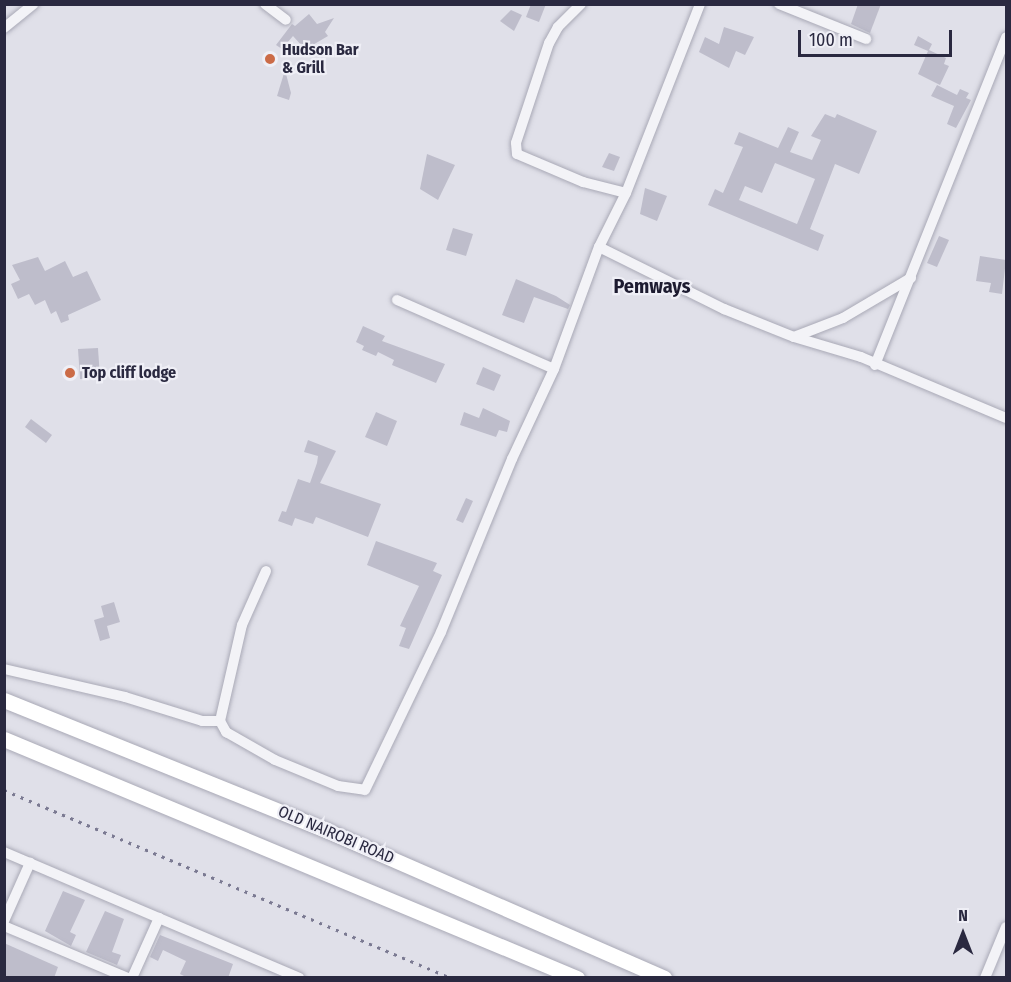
<!DOCTYPE html>
<html>
<head>
<meta charset="utf-8">
<style>
	body { margin:0 }
	#map { position:relative; width:1011px; height:982px; overflow:hidden; background:#e0e0e9; font-family:"Fira Sans Condensed",sans-serif }
	div>[style] { position:absolute }
	[style*='--x'] { left:calc(var(--x)*1px); top:calc(var(--y)*1px); width:calc(var(--w)*1px); rotate:calc(var(--a)*1deg) }
	.building>* { inset:0; background:#bebdcb }
	.roads { filter:drop-shadow(0 0 2px #a9a9b6) drop-shadow(0 0 2px #a9a9b6) }
	.minor>* { height:10px; margin:-5px; padding:0 5px; transform-origin:5px; border-radius:5px; background:#f3f3f7 }
	.highway>* { height:15px; margin:-7.5px; padding:0 7.5px; transform-origin:7.5px; border-radius:7.5px; background:#fff }
	.rail>* { height:3px; margin-top:-1.5px; transform-origin:0; background:repeating-linear-gradient(90deg,#7b7a92 0 3px,transparent 0 9px) }
	.dots>* { width:16px; height:16px; translate:-50% -50%; box-sizing:border-box; border:3px solid #efeff6; border-radius:50% }
	span { translate:-50% -50%; white-space:nowrap; text-align:center; line-height:1.15; -webkit-text-stroke:4.5px #efeff6; paint-order:stroke }
	.poi-label { font-size:16px; color:#2a2940; font-weight:700 }
	.left { translate:0 -50%; text-align:left }
	.street-label { font-size:16px; color:#2a2940 }
	.quarter-label { font-size:20px; color:#1d1b30; font-weight:700 }
	.frame { position:absolute; inset:0; border:6px solid #2a2940; pointer-events:none }
	.north { position:absolute; left:933px; top:904px; width:60px; height:60px; -webkit-text-stroke:4px #efeff6; paint-order:stroke; rotate:0deg; font-size:16px; font-weight:700; line-height:24px; text-align:center; color:#2a2940 }
	.north::after { content:''; display:block; margin:auto; width:21px; height:27px; background:#2a2940; clip-path:polygon(50% 0,100% 100%,50% 72%,0 100%) }
	.scale { position:absolute; left:798px; top:30px; width:154px; height:27px; box-sizing:border-box; border:3px solid #2a2940; border-top:0; padding-left:8px; font-size:18px; line-height:21px; white-space:nowrap; color:#2a2940; -webkit-text-stroke:4px #efeff6; paint-order:stroke }
</style>
</head>
<body>
<div id="map">
	<div class="building">
		<i style="clip-path:polygon(531px 4px,546px 4px,539px 22px,526px 17px)"></i>
		<i style="clip-path:polygon(858px 4px,881px 4px,870px 33px,851px 24px)"></i>
		<i style="clip-path:polygon(511px 10px,522px 15px,514px 31px,500px 21px)"></i>
		<i style="clip-path:polygon(309px 14px,317px 24px,334px 18px,325px 32px,328px 36px,311px 46px,307px 42px,302px 46px,293px 36px,282px 49px,276px 45px,292px 24px,295px 26px)"></i>
		<i style="clip-path:polygon(724px 27px,754px 37px,745px 55px,736px 51px,729px 68px,699px 52px,705px 37px,719px 44px)"></i>
		<i style="clip-path:polygon(918px 36px,932px 44px,929px 50px,946px 58px,944px 64px,949px 66px,940px 85px,918px 74px,928px 51px,914px 45px)"></i>
		<i style="clip-path:polygon(285px 70px,291px 93px,289px 100px,277px 96px)"></i>
		<i style="clip-path:polygon(937px 85px,957px 95px,960px 89px,969px 93px,966px 98px,971px 100px,956px 128px,947px 124px,954px 106px,931px 96px)"></i>
		<i style="clip-path:polygon(evenodd,825px 114px,835px 118px,837px 114px,877px 131px,859px 174px,835px 164px,810px 229px,824px 235px,818px 251px,708px 205px,715px 189px,723px 193px,743px 147px,734px 144px,739px 132px,778px 148px,788px 127px,799px 132px,790px 152px,812px 160px,821px 140px,811px 136px,825px 114px,775px 163px,815px 179px,797px 224px,739px 200px,745px 186px,762px 193px,775px 163px)"></i>
		<i style="clip-path:polygon(609px 153px,620px 157px,614px 171px,602px 167px)"></i>
		<i style="clip-path:polygon(427px 154px,455px 165px,438px 200px,420px 189px)"></i>
		<i style="clip-path:polygon(645px 188px,667px 196px,657px 221px,640px 214px)"></i>
		<i style="clip-path:polygon(453px 228px,473px 234px,466px 256px,446px 250px)"></i>
		<i style="clip-path:polygon(939px 236px,949px 240px,937px 267px,927px 263px)"></i>
		<i style="clip-path:polygon(980px 256px,1006px 260px,1002px 294px,989px 292px,991px 283px,976px 281px)"></i>
		<i style="clip-path:polygon(38px 257px,45px 271px,65px 261px,73px 277px,87px 271px,101px 300px,68px 315px,69px 320px,61px 323px,56px 311px,51px 314px,45px 300px,35px 305px,29px 294px,18px 299px,11px 284px,20px 280px,12px 265px)"></i>
		<i style="clip-path:polygon(516px 279px,556px 296px,570px 305px,568px 309px,534px 297px,524px 323px,502px 315px)"></i>
		<i style="clip-path:polygon(363px 326px,385px 336px,382px 341px,445px 364px,436px 383px,392px 365px,394px 360px,378px 352px,376px 356px,362px 350px,364px 346px,356px 342px)"></i>
		<i style="clip-path:polygon(98px 348px,100px 378px,80px 379px,78px 349px)"></i>
		<i style="clip-path:polygon(483px 367px,501px 375px,494px 391px,476px 384px)"></i>
		<i style="clip-path:polygon(483px 408px,510px 421px,507px 432px,499px 430px,496px 437px,460px 425px,464px 412px,479px 418px)"></i>
		<i style="clip-path:polygon(376px 412px,397px 421px,387px 446px,365px 437px)"></i>
		<i style="clip-path:polygon(31px 419px,52px 435px,46px 443px,25px 427px)"></i>
		<i style="clip-path:polygon(308px 440px,336px 451px,320px 483px,381px 504px,368px 537px,316px 517px,313px 524px,295px 518px,292px 526px,278px 521px,282px 511px,286px 512px,298px 479px,310px 483px,317px 463px,318px 456px,304px 452px)"></i>
		<i style="clip-path:polygon(466px 498px,473px 501px,463px 523px,456px 520px)"></i>
		<i style="clip-path:polygon(376px 541px,437px 563px,433px 571px,442px 575px,409px 649px,399px 646px,406px 628px,400px 626px,419px 586px,367px 565px)"></i>
		<i style="clip-path:polygon(114px 602px,120px 622px,107px 626px,110px 638px,100px 641px,94px 620px,104px 617px,101px 606px)"></i>
		<i style="clip-path:polygon(63px 891px,85px 900px,70px 932px,76px 935px,71px 946px,45px 931px)"></i>
		<i style="clip-path:polygon(105px 911px,124px 919px,112px 952px,121px 955px,117px 965px,86px 952px)"></i>
		<i style="clip-path:polygon(160px 935px,233px 964px,228px 978px,188px 978px,180px 974px,186px 961px,163px 950px,158px 961px,150px 957px)"></i>
		<i style="clip-path:polygon(4px 943px,58px 967px,54px 978px,4px 978px)"></i>
	</div>
	<div class="roads">
		<div class="minor">
			<i style="--x:265;--y:4;--w:26;--a:37"></i>
			<i style="--x:581;--y:4;--w:33;--a:135"></i>
			<i style="--x:558;--y:27;--w:18;--a:119"></i>
			<i style="--x:549;--y:43;--w:105;--a:108.3"></i>
			<i style="--x:516;--y:143;--w:11;--a:85"></i>
			<i style="--x:517;--y:154;--w:72;--a:23"></i>
			<i style="--x:583;--y:182;--w:44;--a:14.3"></i>
			<i style="--x:779;--y:4;--w:94;--a:21.9"></i>
			<i style="--x:4;--y:28;--w:38;--a:-39"></i>
			<i style="--x:599;--y:247;--w:140;--a:26.4"></i>
			<i style="--x:724;--y:309;--w:75;--a:21.8"></i>
			<i style="--x:794;--y:337;--w:70;--a:16.6"></i>
			<i style="--x:861;--y:357;--w:157;--a:22.8"></i>
			<i style="--x:397;--y:300;--w:171;--a:23.7"></i>
			<i style="--x:794;--y:337;--w:53;--a:-21.2"></i>
			<i style="--x:843;--y:318;--w:79;--a:-30.5"></i>
			<i style="--x:875;--y:365;--w:353;--a:-68.2"></i>
			<i style="--x:4;--y:669;--w:124;--a:13"></i>
			<i style="--x:125;--y:697;--w:81;--a:17.3"></i>
			<i style="--x:202;--y:721;--w:18;--a:0"></i>
			<i style="--x:220;--y:721;--w:98;--a:-77.1"></i>
			<i style="--x:242;--y:625;--w:59;--a:-66"></i>
			<i style="--x:220;--y:721;--w:13;--a:61"></i>
			<i style="--x:226;--y:732;--w:56;--a:29.7"></i>
			<i style="--x:275;--y:760;--w:68;--a:22.4"></i>
			<i style="--x:338;--y:786;--w:27;--a:8"></i>
			<i style="--x:365;--y:790;--w:175;--a:-64.3"></i>
			<i style="--x:441;--y:632;--w:187;--a:-67.7"></i>
			<i style="--x:512;--y:459;--w:99;--a:-65"></i>
			<i style="--x:554;--y:369;--w:130;--a:-69.8"></i>
			<i style="--x:599;--y:247;--w:60;--a:-63.4"></i>
			<i style="--x:626;--y:193;--w:203;--a:-68.6"></i>
			<i style="--x:4;--y:852;--w:321;--a:23.1"></i>
			<i style="--x:4;--y:921;--w:64;--a:-65.9"></i>
			<i style="--x:4;--y:926;--w:134;--a:22.8"></i>
			<i style="--x:132;--y:978;--w:66;--a:-65.8"></i>
			<i style="--x:985;--y:978;--w:55;--a:-67.6"></i>
		</div>
		<div class="highway">
			<i style="--x:4;--y:700;--w:349;--a:22"></i>
			<i style="--x:328;--y:831;--w:367;--a:23.6"></i>
			<i style="--x:4;--y:739;--w:621;--a:22.64"></i>
		</div>
	</div>
	<div class="rail">
		<i style="--x:4;--y:790;--w:486;--a:22.8"></i>
	</div>
	<div class="dots">
		<i style="left:270px;top:59px;background:#cb6b47"></i>
		<i style="left:70px;top:373px;background:#cb6b47"></i>
	</div>
	<div class="poi-label">
		<span class="left" style="left:282px;top:59px">Hudson Bar<br>&amp; Grill</span>
		<span class="left" style="left:82px;top:373px">Top cliff lodge</span>
	</div>
	<div class="street-label">
		<span style="left:336px;top:835px;rotate:23deg">OLD NAIROBI ROAD</span>
	</div>
	<div class="quarter-label">
		<span style="left:652px;top:286px">Pemways</span>
	</div>
	<div class="frame"></div>
	<div class="north">N</div>
	<div class="scale">100 m</div>
</div>
</body>
</html>
